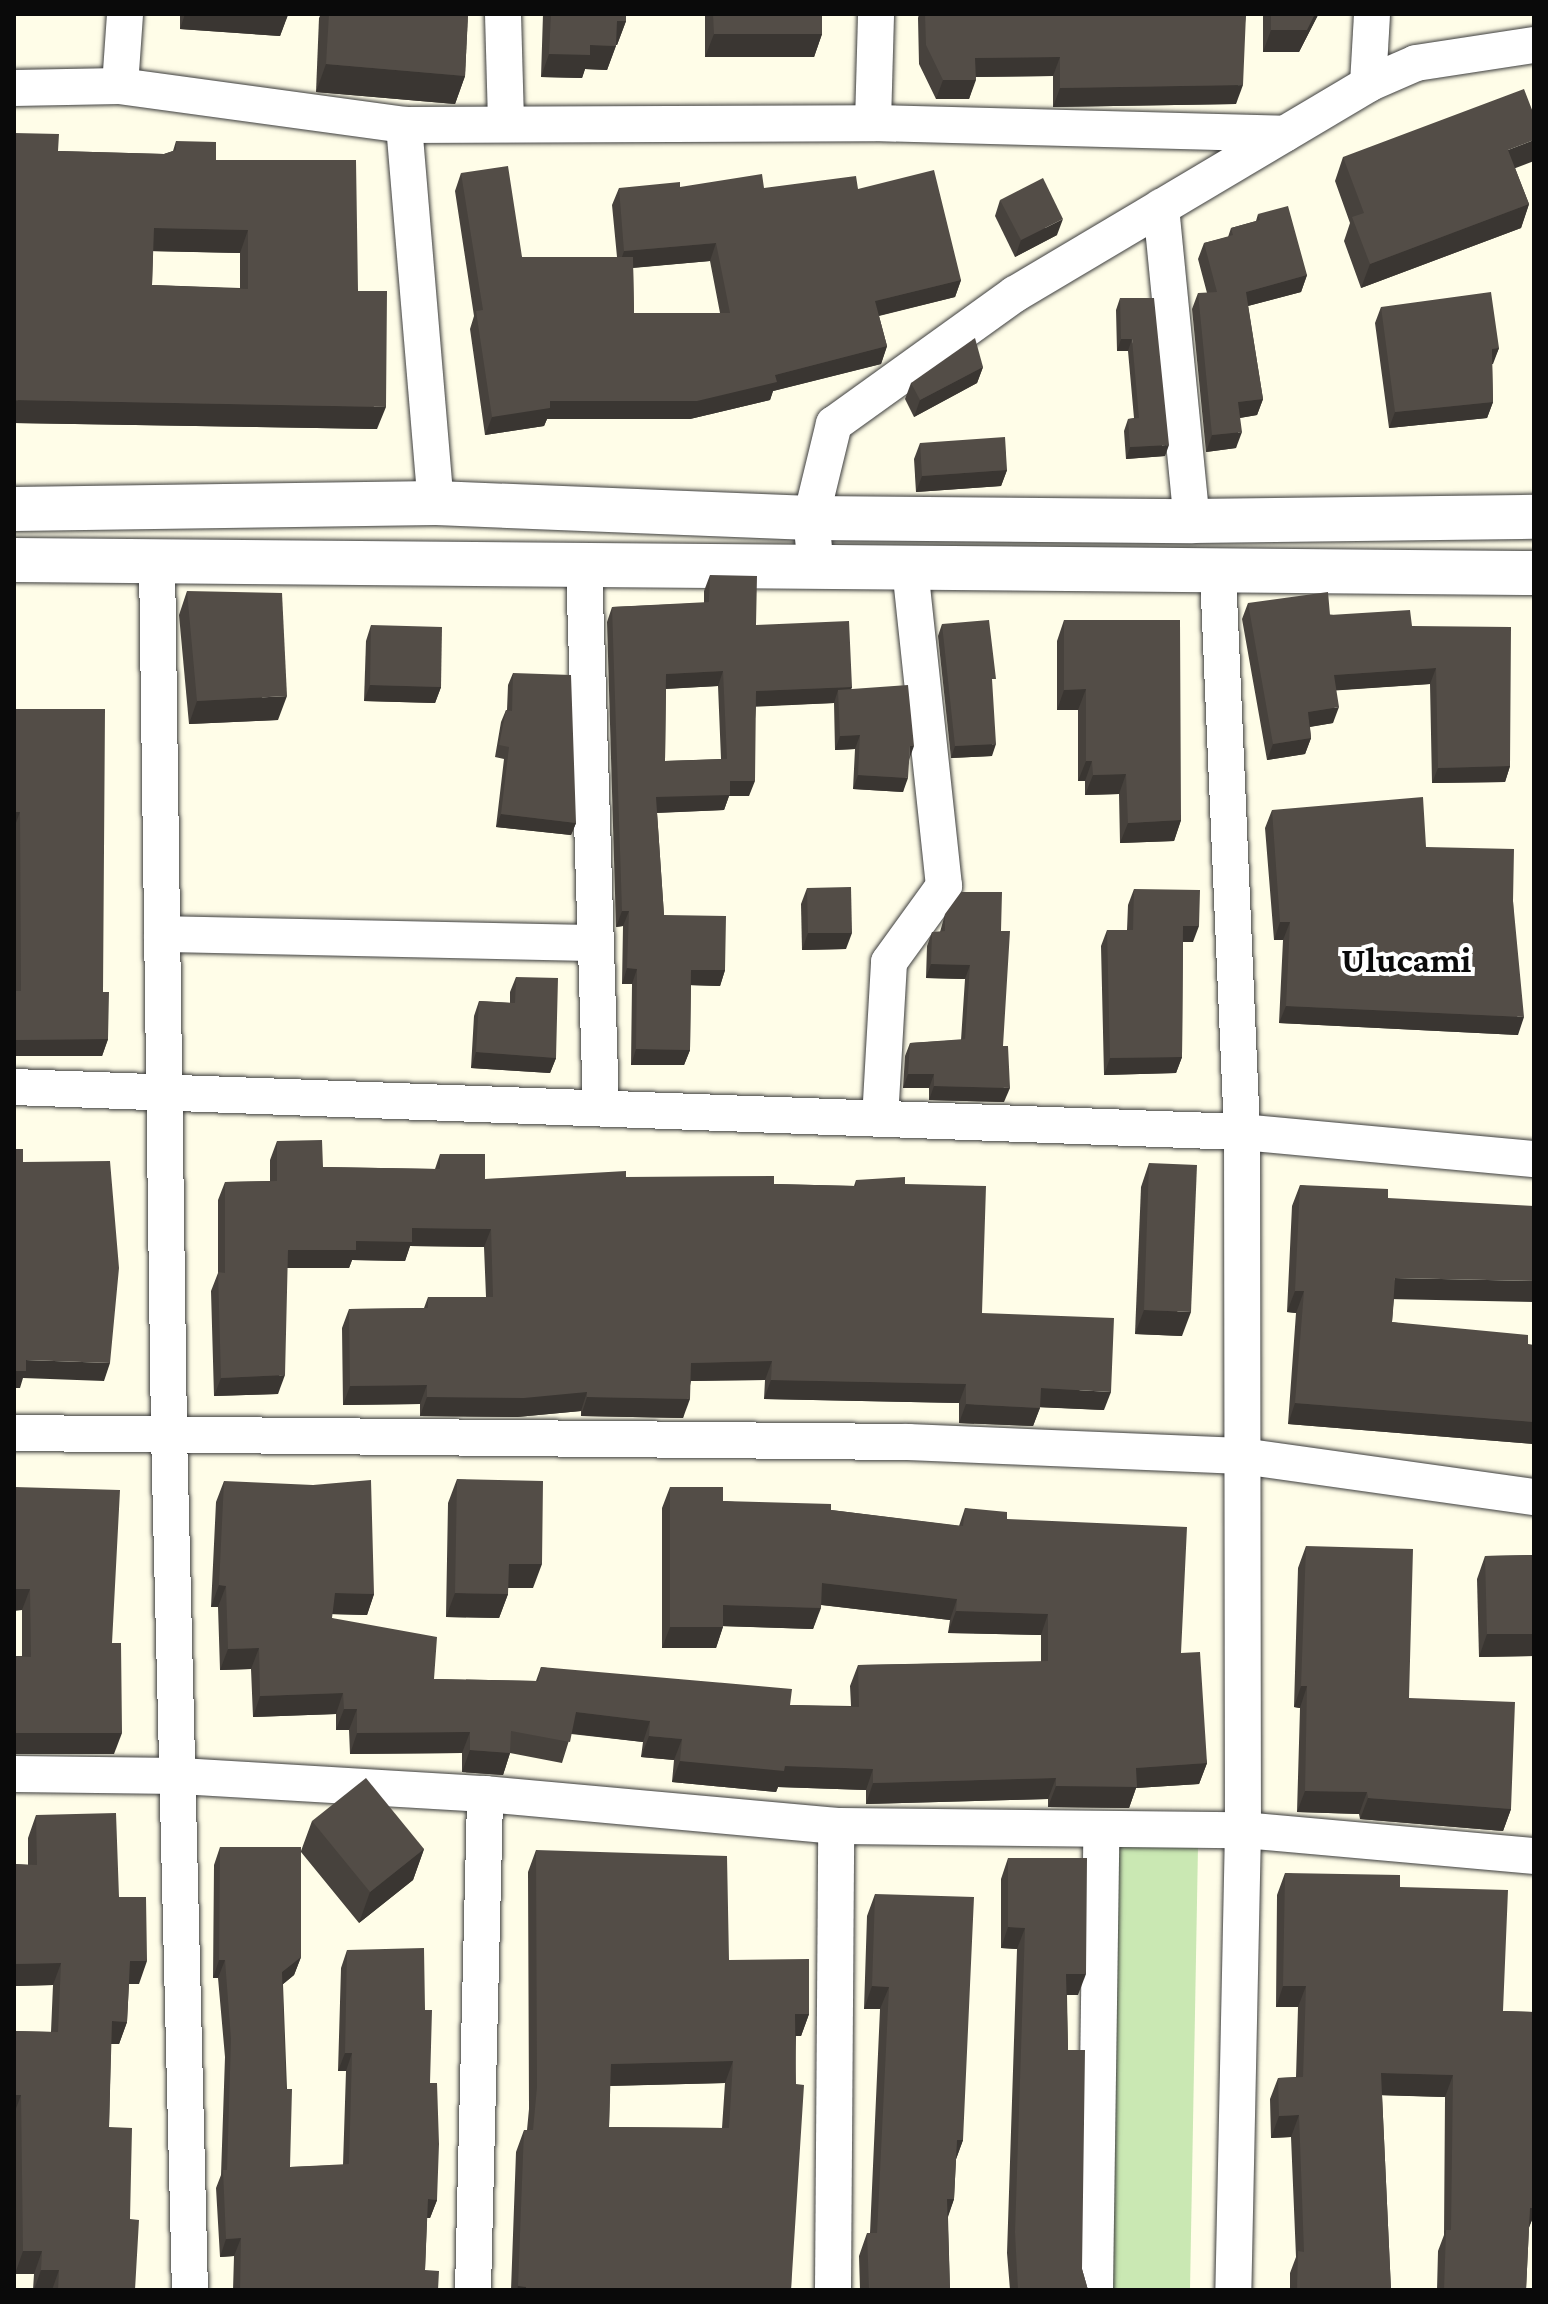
<!DOCTYPE html>
<html>
<head>
<meta charset="utf-8">
<style>
	body { margin:0 }
	#map { position:relative; width:1548px; height:2304px; overflow:hidden; background:#fffde8; font-family:"Crimson Pro",serif }
	div>[style] { position:absolute }
	[style*='--x'] { left:calc(var(--x)*1px); top:calc(var(--y)*1px); width:calc(var(--w)*1px); rotate:calc(var(--a)*1deg) }
	.green>* { inset:0; background:#cae8b3 }
	.roads { filter:drop-shadow(0 0 2px #3d3d3d) drop-shadow(0 0 2px #3d3d3d) }
	.minor>* { height:36px; margin:-18px; padding:0 18px; transform-origin:18px; border-radius:18px; background:#fff }
	.tertiary>* { height:44px; margin:-22px; padding:0 22px; transform-origin:22px; border-radius:22px; background:#fff }
	.wall>* { inset:0; background:#47423d }
	.shaded-wall>* { inset:0; background:#3a3632 }
	.building>* { inset:0; background:#534d47 }
	span { translate:-50% -50%; white-space:nowrap; text-align:center; line-height:1.15; -webkit-text-stroke:8px #fff; paint-order:stroke }
	.district-label { font-size:36px; color:#0a0a0a; font-weight:700 }
	.frame { position:absolute; inset:0; border:16px solid #0a0a0a; pointer-events:none }
</style>
</head>
<body>
<div id="map">
	<div class="green">
		<i style="clip-path:polygon(1198px 1846px,1190px 2290px,1109px 2290px,1117px 1847px)"></i>
	</div>
	<div class="roads">
		<div class="minor">
			<i style="--x:503;--y:14;--w:108;--a:88.4"></i>
			<i style="--x:1368;--y:84;--w:70;--a:-86.7"></i>
			<i style="--x:120;--y:86;--w:72;--a:-86"></i>
			<i style="--x:14;--y:88;--w:106;--a:-1.1"></i>
			<i style="--x:120;--y:86;--w:287;--a:7.8"></i>
			<i style="--x:404;--y:125;--w:469;--a:-0.2"></i>
			<i style="--x:873;--y:123;--w:412;--a:1.5"></i>
			<i style="--x:873;--y:123;--w:109;--a:-88.4"></i>
			<i style="--x:404;--y:125;--w:379;--a:85.2"></i>
			<i style="--x:1161;--y:207;--w:316;--a:84.4"></i>
			<i style="--x:157;--y:561;--w:872;--a:89.21"></i>
			<i style="--x:169;--y:1433;--w:857;--a:88.6"></i>
			<i style="--x:584;--y:566;--w:542;--a:88.2"></i>
			<i style="--x:816;--y:568;--w:50;--a:-95.7"></i>
			<i style="--x:811;--y:518;--w:97;--a:-76.3"></i>
			<i style="--x:834;--y:424;--w:223;--a:-35.7"></i>
			<i style="--x:1015;--y:294;--w:411;--a:-30.7"></i>
			<i style="--x:1368;--y:84;--w:52;--a:-23.6"></i>
			<i style="--x:1416;--y:63;--w:119;--a:-8.7"></i>
			<i style="--x:1218;--y:573;--w:560;--a:87.54"></i>
			<i style="--x:1242;--y:1132;--w:698;--a:89.92"></i>
			<i style="--x:1243;--y:1830;--w:460;--a:91.2"></i>
			<i style="--x:162;--y:934;--w:434;--a:1.2"></i>
			<i style="--x:14;--y:1087;--w:1229;--a:2.1"></i>
			<i style="--x:1242;--y:1132;--w:293;--a:5.3"></i>
			<i style="--x:880;--y:1119;--w:157;--a:-86.7"></i>
			<i style="--x:889;--y:962;--w:94;--a:-54.1"></i>
			<i style="--x:944;--y:886;--w:318;--a:-96.1"></i>
			<i style="--x:14;--y:1433;--w:894;--a:0.58"></i>
			<i style="--x:908;--y:1442;--w:334;--a:2.4"></i>
			<i style="--x:1242;--y:1456;--w:295;--a:8"></i>
			<i style="--x:14;--y:1774;--w:166;--a:0.7"></i>
			<i style="--x:180;--y:1776;--w:306;--a:3.4"></i>
			<i style="--x:485;--y:1794;--w:352;--a:5.2"></i>
			<i style="--x:836;--y:1826;--w:407;--a:0.6"></i>
			<i style="--x:1243;--y:1830;--w:292;--a:5.1"></i>
			<i style="--x:473;--y:2290;--w:496;--a:-88.6"></i>
			<i style="--x:833;--y:2290;--w:464;--a:-89.6"></i>
			<i style="--x:1095;--y:2290;--w:458;--a:-89.2"></i>
		</div>
		<div class="tertiary">
			<i style="--x:14;--y:509;--w:422;--a:-0.8"></i>
			<i style="--x:436;--y:503;--w:375;--a:2.3"></i>
			<i style="--x:811;--y:518;--w:381;--a:0.5"></i>
			<i style="--x:1192;--y:521;--w:342;--a:-0.7"></i>
			<i style="--x:14;--y:560;--w:1520;--a:0.49"></i>
		</div>
	</div>
	<div class="wall">
		<i style="clip-path:polygon(180px 14px,288px 14px,280px 36px,180px 29px)"></i>
		<i style="clip-path:polygon(321px 14px,468px 14px,465px 76px,455px 104px,316px 92px,319px 18px)"></i>
		<i style="clip-path:polygon(543px 14px,626px 14px,626px 21px,617px 45px,616px 45px,607px 70px,585px 69px,582px 78px,541px 77px)"></i>
		<i style="clip-path:polygon(705px 14px,822px 14px,822px 34px,814px 57px,705px 57px)"></i>
		<i style="clip-path:polygon(919px 14px,1246px 14px,1236px 104px,1053px 107px,1053px 76px,976px 77px,969px 99px,936px 99px,919px 64px,918px 18px)"></i>
		<i style="clip-path:polygon(1263px 14px,1351px 14px,1318px 15px,1299px 52px,1263px 52px)"></i>
		<i style="clip-path:polygon(evenodd,176px 141px,216px 160px,358px 291px,377px 429px,14px 423px,58px 151px,164px 154px,173px 151px,176px 141px,153px 251px,240px 253px,240px 288px,152px 285px,153px 251px)"></i>
		<i style="clip-path:polygon(1343px 157px,1515px 168px,1529px 204px,1521px 228px,1361px 288px,1344px 241px,1350px 223px,1335px 181px)"></i>
		<i style="clip-path:polygon(evenodd,461px 173px,522px 257px,617px 257px,612px 205px,619px 188px,858px 189px,961px 280px,955px 297px,879px 316px,887px 346px,881px 364px,773px 391px,770px 400px,690px 419px,547px 419px,544px 426px,485px 435px,470px 329px,474px 316px,455px 191px,461px 173px,710px 261px,720px 313px,634px 313px,633px 268px,710px 261px)"></i>
		<i style="clip-path:polygon(1000px 200px,1057px 235px,1015px 257px,995px 216px)"></i>
		<i style="clip-path:polygon(1258px 214px,1307px 275px,1301px 292px,1248px 306px,1263px 399px,1257px 415px,1240px 418px,1236px 448px,1206px 452px,1192px 309px,1198px 293px,1207px 293px,1198px 259px,1204px 243px,1228px 237px,1231px 228px,1256px 221px)"></i>
		<i style="clip-path:polygon(1120px 298px,1165px 456px,1126px 459px,1124px 431px,1128px 419px,1134px 418px,1128px 351px,1117px 351px,1116px 310px)"></i>
		<i style="clip-path:polygon(1381px 307px,1499px 348px,1492px 364px,1493px 402px,1487px 418px,1389px 428px,1375px 323px)"></i>
		<i style="clip-path:polygon(983px 367px,977px 383px,914px 417px,905px 399px,911px 383px)"></i>
		<i style="clip-path:polygon(920px 443px,1007px 470px,1001px 486px,916px 492px,914px 459px)"></i>
		<i style="clip-path:polygon(evenodd,710px 575px,756px 625px,852px 687px,851px 689px,909px 760px,903px 792px,853px 789px,855px 749px,835px 750px,834px 703px,756px 706px,749px 796px,729px 796px,724px 810px,657px 813px,664px 915px,725px 970px,720px 986px,691px 985px,690px 1050px,684px 1065px,631px 1065px,632px 984px,622px 984px,623px 926px,616px 927px,607px 622px,612px 607px,704px 603px,704px 591px,710px 575px,718px 686px,721px 759px,665px 761px,666px 689px,718px 686px)"></i>
		<i style="clip-path:polygon(187px 591px,278px 720px,189px 724px,179px 615px)"></i>
		<i style="clip-path:polygon(1248px 603px,1412px 626px,1510px 766px,1505px 782px,1432px 783px,1430px 684px,1336px 690px,1333px 723px,1310px 727px,1311px 738px,1305px 754px,1267px 760px,1242px 619px)"></i>
		<i style="clip-path:polygon(1064px 620px,1181px 820px,1174px 841px,1120px 843px,1119px 794px,1085px 795px,1085px 781px,1078px 781px,1078px 710px,1057px 710px,1057px 641px)"></i>
		<i style="clip-path:polygon(942px 624px,992px 689px,992px 756px,951px 758px,938px 636px)"></i>
		<i style="clip-path:polygon(371px 625px,441px 687px,435px 703px,364px 701px,366px 641px)"></i>
		<i style="clip-path:polygon(513px 673px,576px 823px,571px 835px,496px 827px,504px 759px,495px 757px,501px 722px,506px 710px,507px 710px,508px 685px)"></i>
		<i style="clip-path:polygon(14px 709px,103px 992px,108px 1039px,102px 1056px,14px 1056px)"></i>
		<i style="clip-path:polygon(1272px 810px,1426px 847px,1513px 901px,1518px 1035px,1279px 1023px,1283px 940px,1274px 940px,1265px 828px)"></i>
		<i style="clip-path:polygon(807px 888px,846px 949px,802px 950px,801px 904px)"></i>
		<i style="clip-path:polygon(1134px 889px,1193px 942px,1183px 942px,1182px 1057px,1176px 1073px,1104px 1075px,1101px 946px,1107px 930px,1127px 930px,1128px 905px)"></i>
		<i style="clip-path:polygon(945px 914px,1001px 931px,1004px 1102px,929px 1100px,929px 1088px,903px 1088px,905px 1056px,910px 1043px,961px 1040px,965px 979px,926px 978px,927px 946px,932px 932px,940px 932px)"></i>
		<i style="clip-path:polygon(516px 977px,556px 1058px,550px 1073px,471px 1068px,474px 1016px,479px 1001px,510px 1003px,510px 992px)"></i>
		<i style="clip-path:polygon(277px 1141px,323px 1167px,435px 1169px,440px 1154px,485px 1179px,626px 1177px,774px 1184px,854px 1186px,856px 1180px,905px 1184px,982px 1313px,1104px 1410px,1040px 1407px,1033px 1426px,959px 1423px,959px 1403px,764px 1399px,765px 1380px,691px 1381px,683px 1418px,581px 1416px,581px 1411px,517px 1417px,420px 1416px,420px 1404px,343px 1405px,342px 1328px,349px 1309px,424px 1308px,428px 1297px,486px 1297px,484px 1247px,410px 1246px,405px 1261px,352px 1260px,349px 1268px,287px 1268px,278px 1394px,214px 1396px,211px 1291px,218px 1273px,218px 1200px,225px 1182px,270px 1181px,270px 1160px)"></i>
		<i style="clip-path:polygon(1149px 1163px,1182px 1336px,1135px 1334px,1141px 1187px)"></i>
		<i style="clip-path:polygon(1300px 1185px,1388px 1198px,1394px 1299px,1392px 1322px,1534px 1345px,1534px 1444px,1288px 1424px,1296px 1313px,1287px 1312px,1292px 1206px)"></i>
		<i style="clip-path:polygon(457px 1479px,533px 1588px,508px 1588px,508px 1594px,499px 1618px,446px 1617px,448px 1503px)"></i>
		<i style="clip-path:polygon(224px 1481px,374px 1594px,367px 1615px,332px 1614px,332px 1618px,434px 1679px,536px 1681px,541px 1667px,790px 1705px,851px 1706px,850px 1686px,858px 1665px,1041px 1662px,1041px 1635px,948px 1633px,950px 1620px,821px 1605px,813px 1629px,723px 1626px,716px 1648px,662px 1648px,662px 1508px,670px 1487px,723px 1501px,831px 1510px,959px 1526px,965px 1508px,1007px 1519px,1181px 1653px,1207px 1763px,1199px 1784px,1136px 1788px,1129px 1808px,1048px 1807px,1048px 1799px,866px 1804px,866px 1790px,778px 1787px,776px 1792px,672px 1782px,674px 1760px,641px 1757px,643px 1742px,571px 1734px,562px 1763px,510px 1753px,503px 1775px,462px 1772px,462px 1753px,350px 1754px,349px 1730px,336px 1730px,336px 1714px,253px 1717px,251px 1669px,220px 1670px,218px 1607px,211px 1607px,216px 1502px)"></i>
		<i style="clip-path:polygon(14px 1487px,112px 1643px,114px 1754px,14px 1754px,14px 1656px,22px 1656px,22px 1610px)"></i>
		<i style="clip-path:polygon(1306px 1546px,1409px 1698px,1511px 1809px,1503px 1831px,1360px 1819px,1359px 1814px,1297px 1812px,1300px 1708px,1294px 1707px,1298px 1568px)"></i>
		<i style="clip-path:polygon(1534px 1555px,1534px 1656px,1479px 1657px,1477px 1579px,1485px 1556px)"></i>
		<i style="clip-path:polygon(36px 1815px,119px 1897px,139px 1984px,129px 1984px,127px 2022px,119px 2044px,111px 2044px,109px 2127px,130px 2219px,135px 2290px,33px 2290px,34px 2274px,15px 2274px,14px 2031px,51px 2032px,53px 1985px,14px 1986px,14px 1864px,28px 1865px,28px 1838px)"></i>
		<i style="clip-path:polygon(312px 1821px,424px 1849px,413px 1880px,359px 1923px,301px 1852px,301px 1957px,294px 1975px,283px 1984px,290px 2167px,343px 2165px,346px 2071px,338px 2071px,341px 1968px,347px 1950px,425px 2010px,437px 2200px,430px 2218px,427px 2218px,425px 2270px,438px 2290px,233px 2290px,234px 2256px,220px 2257px,216px 2188px,221px 2175px,225px 2057px,218px 1978px,213px 1978px,214px 1865px,220px 1847px,301px 1851px)"></i>
		<i style="clip-path:polygon(evenodd,536px 1850px,729px 1960px,809px 2014px,801px 2036px,796px 2036px,791px 2290px,511px 2290px,516px 2152px,524px 2130px,527px 2130px,529px 2109px,528px 1872px,536px 1850px,725px 2083px,722px 2128px,609px 2127px,610px 2086px,725px 2083px)"></i>
		<i style="clip-path:polygon(1008px 1858px,1078px 1995px,1067px 1995px,1068px 2050px,1082px 2269px,1088px 2290px,1010px 2290px,1007px 2253px,1017px 1949px,1001px 1948px,1001px 1879px)"></i>
		<i style="clip-path:polygon(1285px 1873px,1400px 1887px,1503px 2011px,1534px 2012px,1534px 2215px,1529px 2227px,1526px 2290px,1437px 2290px,1438px 2251px,1444px 2235px,1445px 2097px,1382px 2095px,1391px 2290px,1290px 2290px,1290px 2273px,1296px 2257px,1291px 2137px,1271px 2138px,1270px 2099px,1278px 2078px,1296px 2077px,1298px 2007px,1276px 2007px,1277px 1895px)"></i>
		<i style="clip-path:polygon(875px 1894px,963px 2140px,956px 2159px,954px 2199px,948px 2217px,950px 2290px,860px 2290px,859px 2256px,867px 2233px,870px 2233px,880px 2009px,864px 2009px,867px 1916px)"></i>
	</div>
	<div class="shaded-wall">
		<i style="clip-path:polygon(185px 14px,268px 14px,288px 15px,280px 36px,180px 29px)"></i>
		<i style="clip-path:polygon(1315px 14px,1351px 14px,1318px 15px,1299px 52px,1263px 52px,1271px 30px)"></i>
		<i style="clip-path:polygon(617px 21px,626px 21px,617px 45px,608px 45px)"></i>
		<i style="clip-path:polygon(714px 34px,822px 34px,814px 57px,705px 57px)"></i>
		<i style="clip-path:polygon(590px 45px,616px 46px,607px 70px,585px 69px,582px 78px,541px 77px,549px 54px)"></i>
		<i style="clip-path:polygon(1060px 57px,1053px 76px,968px 77px,975px 58px)"></i>
		<i style="clip-path:polygon(326px 64px,465px 76px,455px 104px,316px 92px)"></i>
		<i style="clip-path:polygon(943px 80px,976px 80px,969px 99px,936px 99px)"></i>
		<i style="clip-path:polygon(1243px 85px,1236px 104px,1053px 107px,1060px 88px)"></i>
		<i style="clip-path:polygon(1534px 140px,1534px 161px,1500px 174px,1508px 150px)"></i>
		<i style="clip-path:polygon(1529px 204px,1521px 228px,1361px 288px,1370px 264px)"></i>
		<i style="clip-path:polygon(1063px 219px,1057px 235px,1015px 257px,1021px 240px)"></i>
		<i style="clip-path:polygon(154px 228px,248px 230px,240px 253px,146px 251px)"></i>
		<i style="clip-path:polygon(716px 243px,710px 261px,618px 269px,624px 251px)"></i>
		<i style="clip-path:polygon(1307px 275px,1301px 292px,1240px 308px,1246px 292px)"></i>
		<i style="clip-path:polygon(961px 280px,955px 297px,869px 318px,875px 301px)"></i>
		<i style="clip-path:polygon(1121px 339px,1132px 339px,1128px 351px,1117px 351px)"></i>
		<i style="clip-path:polygon(887px 346px,881px 364px,773px 391px,770px 400px,690px 419px,547px 419px,544px 426px,485px 435px,492px 417px,550px 401px,775px 375px)"></i>
		<i style="clip-path:polygon(1499px 348px,1493px 364px,1486px 365px,1492px 349px)"></i>
		<i style="clip-path:polygon(983px 367px,977px 383px,914px 417px,920px 400px)"></i>
		<i style="clip-path:polygon(1263px 399px,1257px 415px,1233px 419px,1238px 402px)"></i>
		<i style="clip-path:polygon(14px 400px,386px 407px,377px 429px,14px 423px)"></i>
		<i style="clip-path:polygon(1493px 402px,1487px 418px,1389px 428px,1395px 412px)"></i>
		<i style="clip-path:polygon(1242px 432px,1236px 448px,1206px 452px,1212px 435px)"></i>
		<i style="clip-path:polygon(1169px 445px,1165px 456px,1126px 459px,1130px 447px)"></i>
		<i style="clip-path:polygon(1007px 470px,1001px 486px,916px 492px,922px 476px)"></i>
		<i style="clip-path:polygon(1436px 668px,1430px 684px,1328px 691px,1334px 675px)"></i>
		<i style="clip-path:polygon(723px 671px,718px 686px,661px 689px,666px 674px)"></i>
		<i style="clip-path:polygon(370px 685px,441px 687px,435px 703px,364px 701px)"></i>
		<i style="clip-path:polygon(852px 687px,846px 702px,838px 690px,834px 703px,750px 707px,756px 691px)"></i>
		<i style="clip-path:polygon(1086px 689px,1078px 710px,1057px 710px,1064px 690px)"></i>
		<i style="clip-path:polygon(287px 696px,278px 720px,189px 724px,197px 701px)"></i>
		<i style="clip-path:polygon(1339px 707px,1333px 723px,1302px 728px,1308px 712px)"></i>
		<i style="clip-path:polygon(860px 735px,855px 749px,835px 750px,840px 736px)"></i>
		<i style="clip-path:polygon(1311px 738px,1305px 754px,1267px 760px,1273px 744px)"></i>
		<i style="clip-path:polygon(996px 744px,992px 756px,951px 758px,955px 746px)"></i>
		<i style="clip-path:polygon(910px 746px,914px 746px,909px 760px)"></i>
		<i style="clip-path:polygon(1086px 761px,1092px 761px,1085px 781px,1078px 781px)"></i>
		<i style="clip-path:polygon(1510px 766px,1505px 782px,1432px 783px,1438px 768px)"></i>
		<i style="clip-path:polygon(1126px 774px,1119px 794px,1085px 795px,1093px 775px)"></i>
		<i style="clip-path:polygon(858px 775px,908px 778px,903px 792px,853px 789px)"></i>
		<i style="clip-path:polygon(730px 781px,755px 781px,749px 796px,729px 796px,724px 810px,651px 813px,656px 797px)"></i>
		<i style="clip-path:polygon(14px 812px,20px 812px,14px 828px)"></i>
		<i style="clip-path:polygon(501px 814px,576px 823px,571px 835px,496px 827px)"></i>
		<i style="clip-path:polygon(1181px 820px,1174px 841px,1120px 843px,1128px 823px)"></i>
		<i style="clip-path:polygon(622px 911px,629px 911px,623px 926px,616px 927px)"></i>
		<i style="clip-path:polygon(1280px 922px,1290px 922px,1283px 940px,1274px 940px)"></i>
		<i style="clip-path:polygon(1183px 926px,1199px 926px,1193px 942px,1177px 942px)"></i>
		<i style="clip-path:polygon(808px 933px,852px 933px,846px 949px,802px 950px)"></i>
		<i style="clip-path:polygon(931px 964px,970px 965px,965px 979px,926px 978px)"></i>
		<i style="clip-path:polygon(627px 968px,637px 969px,632px 984px,622px 984px)"></i>
		<i style="clip-path:polygon(691px 970px,725px 970px,720px 986px,685px 985px)"></i>
		<i style="clip-path:polygon(1286px 1006px,1524px 1017px,1518px 1035px,1279px 1023px)"></i>
		<i style="clip-path:polygon(108px 1039px,102px 1056px,14px 1056px,14px 1040px)"></i>
		<i style="clip-path:polygon(636px 1049px,690px 1050px,684px 1065px,631px 1065px)"></i>
		<i style="clip-path:polygon(476px 1052px,556px 1058px,550px 1073px,471px 1068px)"></i>
		<i style="clip-path:polygon(1182px 1057px,1176px 1073px,1104px 1075px,1110px 1058px)"></i>
		<i style="clip-path:polygon(908px 1074px,934px 1074px,929px 1088px,903px 1088px)"></i>
		<i style="clip-path:polygon(934px 1086px,1010px 1088px,1004px 1102px,929px 1100px)"></i>
		<i style="clip-path:polygon(412px 1228px,491px 1229px,484px 1247px,410px 1246px,405px 1261px,352px 1260px,349px 1268px,281px 1268px,288px 1250px,356px 1241px)"></i>
		<i style="clip-path:polygon(1395px 1278px,1534px 1281px,1534px 1302px,1387px 1299px)"></i>
		<i style="clip-path:polygon(1295px 1291px,1304px 1291px,1296px 1313px,1287px 1312px)"></i>
		<i style="clip-path:polygon(1144px 1310px,1191px 1312px,1182px 1336px,1135px 1334px)"></i>
		<i style="clip-path:polygon(26px 1360px,110px 1363px,104px 1381px,23px 1378px,20px 1388px,14px 1388px,14px 1371px)"></i>
		<i style="clip-path:polygon(772px 1361px,765px 1380px,684px 1381px,691px 1363px)"></i>
		<i style="clip-path:polygon(285px 1375px,278px 1394px,214px 1396px,221px 1378px)"></i>
		<i style="clip-path:polygon(771px 1380px,966px 1384px,959px 1403px,764px 1399px)"></i>
		<i style="clip-path:polygon(427px 1385px,420px 1404px,343px 1405px,350px 1386px)"></i>
		<i style="clip-path:polygon(1041px 1388px,1111px 1392px,1104px 1410px,1034px 1407px)"></i>
		<i style="clip-path:polygon(587px 1392px,581px 1411px,517px 1417px,420px 1416px,427px 1397px)"></i>
		<i style="clip-path:polygon(587px 1397px,690px 1399px,683px 1418px,581px 1416px)"></i>
		<i style="clip-path:polygon(1295px 1403px,1534px 1422px,1534px 1444px,1288px 1424px)"></i>
		<i style="clip-path:polygon(966px 1404px,1040px 1408px,1033px 1426px,959px 1423px)"></i>
		<i style="clip-path:polygon(509px 1564px,542px 1564px,533px 1588px,500px 1588px)"></i>
		<i style="clip-path:polygon(822px 1583px,957px 1599px,950px 1620px,814px 1604px)"></i>
		<i style="clip-path:polygon(219px 1585px,226px 1586px,218px 1607px,211px 1607px)"></i>
		<i style="clip-path:polygon(14px 1589px,30px 1589px,22px 1610px,14px 1611px)"></i>
		<i style="clip-path:polygon(335px 1593px,374px 1594px,367px 1615px,327px 1614px)"></i>
		<i style="clip-path:polygon(455px 1593px,508px 1594px,499px 1618px,446px 1617px)"></i>
		<i style="clip-path:polygon(723px 1605px,821px 1608px,813px 1629px,715px 1626px)"></i>
		<i style="clip-path:polygon(956px 1611px,1048px 1614px,1041px 1635px,948px 1633px)"></i>
		<i style="clip-path:polygon(670px 1627px,723px 1627px,716px 1648px,662px 1648px)"></i>
		<i style="clip-path:polygon(1487px 1634px,1534px 1634px,1534px 1656px,1479px 1657px)"></i>
		<i style="clip-path:polygon(259px 1648px,251px 1669px,220px 1670px,228px 1649px)"></i>
		<i style="clip-path:polygon(1301px 1686px,1307px 1686px,1300px 1708px,1294px 1707px)"></i>
		<i style="clip-path:polygon(343px 1693px,336px 1714px,253px 1717px,260px 1696px)"></i>
		<i style="clip-path:polygon(344px 1709px,357px 1709px,349px 1730px,336px 1730px)"></i>
		<i style="clip-path:polygon(576px 1712px,650px 1721px,643px 1742px,568px 1733px)"></i>
		<i style="clip-path:polygon(470px 1732px,462px 1753px,350px 1754px,357px 1733px)"></i>
		<i style="clip-path:polygon(14px 1733px,122px 1733px,114px 1754px,14px 1754px)"></i>
		<i style="clip-path:polygon(649px 1736px,682px 1739px,674px 1760px,641px 1757px)"></i>
		<i style="clip-path:polygon(470px 1750px,510px 1753px,503px 1775px,462px 1772px)"></i>
		<i style="clip-path:polygon(680px 1761px,785px 1766px,873px 1769px,866px 1790px,778px 1787px,776px 1792px,672px 1782px)"></i>
		<i style="clip-path:polygon(1207px 1763px,1199px 1784px,1136px 1788px,1129px 1808px,1048px 1807px,1056px 1786px,1136px 1768px)"></i>
		<i style="clip-path:polygon(1056px 1778px,1048px 1799px,866px 1804px,873px 1783px)"></i>
		<i style="clip-path:polygon(1305px 1791px,1367px 1792px,1359px 1814px,1297px 1812px)"></i>
		<i style="clip-path:polygon(1368px 1798px,1511px 1809px,1503px 1831px,1360px 1819px)"></i>
		<i style="clip-path:polygon(424px 1849px,413px 1880px,359px 1923px,370px 1892px)"></i>
		<i style="clip-path:polygon(1008px 1927px,1025px 1928px,1017px 1949px,1001px 1948px)"></i>
		<i style="clip-path:polygon(301px 1957px,294px 1975px,276px 1990px,282px 1972px)"></i>
		<i style="clip-path:polygon(219px 1960px,225px 1960px,218px 1978px,213px 1978px)"></i>
		<i style="clip-path:polygon(130px 1961px,147px 1961px,139px 1984px,121px 1984px)"></i>
		<i style="clip-path:polygon(61px 1963px,53px 1985px,14px 1986px,14px 1964px)"></i>
		<i style="clip-path:polygon(1066px 1974px,1086px 1974px,1078px 1995px,1058px 1995px)"></i>
		<i style="clip-path:polygon(872px 1986px,889px 1987px,880px 2009px,864px 2009px)"></i>
		<i style="clip-path:polygon(1283px 1986px,1306px 1986px,1298px 2007px,1276px 2007px)"></i>
		<i style="clip-path:polygon(795px 2014px,809px 2014px,801px 2036px,787px 2036px)"></i>
		<i style="clip-path:polygon(112px 2021px,127px 2022px,119px 2044px,103px 2044px)"></i>
		<i style="clip-path:polygon(345px 2053px,352px 2053px,346px 2071px,338px 2071px)"></i>
		<i style="clip-path:polygon(733px 2061px,725px 2083px,603px 2086px,611px 2064px)"></i>
		<i style="clip-path:polygon(1381px 2073px,1453px 2075px,1445px 2097px,1373px 2095px)"></i>
		<i style="clip-path:polygon(14px 2095px,21px 2095px,14px 2114px)"></i>
		<i style="clip-path:polygon(1299px 2115px,1291px 2137px,1271px 2138px,1279px 2116px)"></i>
		<i style="clip-path:polygon(957px 2140px,963px 2140px,955px 2162px)"></i>
		<i style="clip-path:polygon(428px 2199px,437px 2200px,430px 2218px,422px 2217px)"></i>
		<i style="clip-path:polygon(947px 2199px,954px 2199px,946px 2221px)"></i>
		<i style="clip-path:polygon(1530px 2208px,1534px 2208px,1534px 2215px,1528px 2230px)"></i>
		<i style="clip-path:polygon(241px 2238px,234px 2256px,220px 2257px,226px 2239px)"></i>
		<i style="clip-path:polygon(23px 2251px,42px 2251px,34px 2274px,15px 2274px)"></i>
		<i style="clip-path:polygon(41px 2270px,59px 2270px,52px 2290px,34px 2290px)"></i>
		<i style="clip-path:polygon(518px 2286px,526px 2287px,525px 2290px,517px 2290px)"></i>
	</div>
	<div class="building">
		<i style="clip-path:polygon(329px 14px,468px 14px,465px 76px,326px 64px)"></i>
		<i style="clip-path:polygon(551px 14px,626px 14px,626px 21px,617px 21px,616px 46px,590px 45px,590px 55px,549px 54px)"></i>
		<i style="clip-path:polygon(713px 14px,822px 14px,822px 34px,714px 34px)"></i>
		<i style="clip-path:polygon(925px 14px,1246px 14px,1243px 85px,1060px 88px,1060px 57px,975px 58px,976px 80px,943px 80px,926px 45px)"></i>
		<i style="clip-path:polygon(1271px 14px,1315px 14px,1307px 30px,1271px 30px)"></i>
		<i style="clip-path:polygon(1524px 89px,1534px 115px,1534px 140px,1508px 150px,1529px 204px,1370px 264px,1352px 217px,1364px 213px,1343px 157px)"></i>
		<i style="clip-path:polygon(evenodd,14px 133px,59px 134px,58px 151px,164px 154px,176px 150px,176px 141px,216px 142px,216px 160px,356px 160px,358px 291px,387px 291px,386px 407px,14px 400px,14px 133px,154px 228px,248px 230px,248px 289px,152px 285px,154px 228px)"></i>
		<i style="clip-path:polygon(508px 166px,522px 257px,633px 257px,634px 313px,730px 313px,716px 243px,624px 251px,619px 188px,680px 182px,680px 187px,762px 174px,764px 188px,856px 176px,858px 189px,934px 170px,961px 280px,875px 301px,887px 346px,775px 375px,777px 382px,697px 401px,550px 401px,550px 408px,492px 417px,476px 311px,483px 310px,461px 173px)"></i>
		<i style="clip-path:polygon(1043px 178px,1063px 219px,1021px 240px,1000px 200px)"></i>
		<i style="clip-path:polygon(1288px 206px,1307px 275px,1246px 292px,1263px 399px,1238px 402px,1242px 432px,1212px 435px,1198px 293px,1217px 292px,1204px 243px,1233px 235px,1231px 228px,1260px 220px,1258px 214px)"></i>
		<i style="clip-path:polygon(1491px 292px,1499px 348px,1492px 349px,1493px 402px,1395px 412px,1381px 307px)"></i>
		<i style="clip-path:polygon(1120px 298px,1154px 298px,1169px 445px,1130px 447px,1128px 419px,1139px 418px,1132px 339px,1121px 339px)"></i>
		<i style="clip-path:polygon(975px 338px,983px 367px,920px 400px,911px 383px)"></i>
		<i style="clip-path:polygon(1005px 437px,1007px 470px,922px 476px,920px 443px)"></i>
		<i style="clip-path:polygon(evenodd,710px 575px,757px 576px,756px 625px,849px 621px,852px 687px,756px 691px,755px 781px,730px 781px,730px 795px,656px 797px,664px 915px,726px 916px,725px 970px,691px 970px,690px 1050px,636px 1049px,637px 969px,627px 968px,629px 911px,622px 911px,612px 607px,709px 602px,710px 575px,723px 671px,727px 759px,665px 761px,666px 674px,723px 671px)"></i>
		<i style="clip-path:polygon(187px 591px,282px 593px,287px 696px,197px 701px)"></i>
		<i style="clip-path:polygon(1328px 592px,1330px 615px,1410px 610px,1412px 626px,1511px 627px,1510px 766px,1438px 768px,1436px 668px,1334px 675px,1339px 707px,1308px 712px,1311px 738px,1273px 744px,1248px 603px)"></i>
		<i style="clip-path:polygon(989px 620px,996px 679px,992px 679px,996px 744px,955px 746px,942px 624px)"></i>
		<i style="clip-path:polygon(1064px 620px,1180px 620px,1181px 820px,1128px 823px,1126px 774px,1093px 775px,1092px 761px,1086px 761px,1086px 689px,1064px 690px)"></i>
		<i style="clip-path:polygon(371px 625px,442px 627px,441px 687px,370px 685px)"></i>
		<i style="clip-path:polygon(513px 673px,571px 675px,576px 823px,501px 814px,509px 747px,499px 745px,506px 710px,512px 711px)"></i>
		<i style="clip-path:polygon(908px 685px,914px 746px,910px 746px,908px 778px,858px 775px,860px 735px,840px 736px,838px 690px)"></i>
		<i style="clip-path:polygon(14px 709px,105px 709px,103px 992px,109px 992px,108px 1039px,14px 1040px,14px 991px,21px 991px,20px 812px,14px 812px)"></i>
		<i style="clip-path:polygon(1423px 797px,1426px 847px,1514px 849px,1513px 901px,1524px 1017px,1286px 1006px,1290px 922px,1280px 922px,1272px 810px)"></i>
		<i style="clip-path:polygon(851px 887px,852px 933px,808px 933px,807px 888px)"></i>
		<i style="clip-path:polygon(1134px 889px,1200px 890px,1199px 926px,1183px 926px,1182px 1057px,1110px 1058px,1107px 930px,1133px 930px)"></i>
		<i style="clip-path:polygon(961px 892px,1002px 892px,1001px 931px,1010px 931px,1003px 1046px,1008px 1046px,1010px 1088px,934px 1086px,934px 1074px,908px 1074px,910px 1043px,965px 1039px,970px 965px,931px 964px,932px 932px,945px 931px,945px 914px)"></i>
		<i style="clip-path:polygon(516px 977px,558px 978px,556px 1058px,476px 1052px,479px 1001px,515px 1003px)"></i>
		<i style="clip-path:polygon(322px 1140px,323px 1167px,440px 1169px,440px 1154px,485px 1154px,485px 1179px,626px 1171px,626px 1177px,774px 1176px,774px 1184px,856px 1186px,856px 1180px,905px 1177px,905px 1184px,986px 1186px,982px 1313px,1114px 1318px,1111px 1392px,1041px 1388px,1040px 1408px,966px 1404px,966px 1384px,771px 1380px,772px 1361px,691px 1363px,690px 1399px,587px 1397px,587px 1392px,524px 1398px,427px 1397px,427px 1385px,350px 1386px,349px 1309px,428px 1308px,428px 1297px,493px 1297px,491px 1229px,412px 1228px,412px 1242px,356px 1241px,356px 1250px,288px 1250px,285px 1375px,221px 1378px,218px 1272px,225px 1273px,225px 1182px,277px 1181px,277px 1141px)"></i>
		<i style="clip-path:polygon(14px 1149px,23px 1149px,23px 1162px,110px 1161px,119px 1268px,110px 1363px,26px 1360px,26px 1371px,14px 1371px)"></i>
		<i style="clip-path:polygon(1149px 1163px,1197px 1165px,1191px 1312px,1144px 1310px)"></i>
		<i style="clip-path:polygon(1300px 1185px,1388px 1189px,1388px 1198px,1534px 1206px,1534px 1281px,1395px 1278px,1392px 1322px,1528px 1335px,1528px 1345px,1534px 1345px,1534px 1422px,1295px 1403px,1304px 1291px,1295px 1291px)"></i>
		<i style="clip-path:polygon(457px 1479px,543px 1481px,542px 1564px,509px 1564px,508px 1594px,455px 1593px)"></i>
		<i style="clip-path:polygon(371px 1480px,374px 1594px,335px 1593px,332px 1618px,437px 1637px,434px 1679px,538px 1681px,541px 1667px,792px 1689px,790px 1705px,859px 1707px,858px 1665px,1048px 1661px,1048px 1614px,956px 1611px,957px 1599px,822px 1583px,821px 1608px,723px 1605px,723px 1627px,670px 1627px,670px 1487px,723px 1487px,723px 1501px,831px 1504px,831px 1510px,963px 1526px,965px 1508px,1007px 1512px,1007px 1519px,1187px 1527px,1181px 1653px,1200px 1652px,1207px 1763px,1136px 1768px,1137px 1787px,1056px 1786px,1056px 1778px,873px 1783px,873px 1769px,785px 1766px,784px 1771px,680px 1761px,682px 1739px,649px 1736px,650px 1721px,576px 1712px,570px 1742px,511px 1731px,510px 1753px,470px 1750px,470px 1732px,357px 1733px,357px 1709px,344px 1709px,343px 1693px,260px 1696px,259px 1648px,228px 1649px,226px 1586px,219px 1585px,224px 1481px,313px 1485px)"></i>
		<i style="clip-path:polygon(14px 1487px,120px 1490px,112px 1643px,121px 1643px,122px 1733px,14px 1733px,14px 1656px,31px 1657px,30px 1589px,14px 1589px)"></i>
		<i style="clip-path:polygon(1306px 1546px,1413px 1549px,1409px 1698px,1515px 1702px,1511px 1809px,1368px 1798px,1367px 1792px,1305px 1791px,1307px 1686px,1301px 1686px)"></i>
		<i style="clip-path:polygon(1534px 1555px,1534px 1634px,1487px 1634px,1485px 1556px)"></i>
		<i style="clip-path:polygon(366px 1778px,424px 1849px,370px 1892px,312px 1821px)"></i>
		<i style="clip-path:polygon(116px 1813px,119px 1897px,146px 1897px,147px 1961px,130px 1961px,127px 2022px,112px 2021px,109px 2127px,132px 2128px,130px 2219px,139px 2220px,135px 2290px,58px 2290px,59px 2270px,41px 2270px,42px 2251px,23px 2251px,21px 2095px,14px 2095px,14px 2031px,58px 2032px,61px 1963px,14px 1964px,14px 1864px,37px 1865px,36px 1815px)"></i>
		<i style="clip-path:polygon(220px 1847px,301px 1847px,301px 1957px,282px 1972px,286px 2089px,292px 2089px,290px 2167px,349px 2164px,352px 2053px,345px 2053px,347px 1950px,424px 1948px,425px 2010px,432px 2010px,430px 2083px,437px 2083px,439px 2144px,437px 2200px,428px 2199px,425px 2270px,439px 2271px,438px 2290px,240px 2290px,241px 2238px,226px 2239px,223px 2170px,227px 2170px,231px 2039px,225px 1960px,219px 1960px)"></i>
		<i style="clip-path:polygon(evenodd,536px 1850px,727px 1856px,729px 1960px,809px 1959px,809px 2014px,795px 2014px,796px 2084px,804px 2085px,791px 2290px,526px 2290px,526px 2287px,518px 2286px,524px 2130px,533px 2130px,537px 2087px,536px 1850px,733px 2061px,729px 2128px,609px 2127px,611px 2064px,733px 2061px)"></i>
		<i style="clip-path:polygon(1008px 1858px,1087px 1858px,1086px 1974px,1066px 1974px,1068px 2050px,1085px 2050px,1082px 2269px,1088px 2290px,1018px 2290px,1015px 2232px,1025px 1928px,1008px 1927px)"></i>
		<i style="clip-path:polygon(1285px 1873px,1400px 1875px,1400px 1887px,1508px 1890px,1503px 2011px,1534px 2012px,1534px 2208px,1530px 2208px,1526px 2290px,1444px 2290px,1446px 2230px,1451px 2230px,1453px 2075px,1381px 2073px,1391px 2290px,1297px 2290px,1298px 2251px,1304px 2252px,1299px 2115px,1279px 2116px,1278px 2078px,1303px 2077px,1306px 1986px,1283px 1986px)"></i>
		<i style="clip-path:polygon(875px 1894px,974px 1897px,963px 2140px,957px 2140px,954px 2199px,947px 2199px,950px 2290px,869px 2290px,867px 2233px,877px 2233px,889px 1987px,872px 1986px)"></i>
	</div>
	<div class="district-label">
		<span style="left:1406px;top:961px">Ulucami</span>
	</div>
	<div class="frame"></div>
</div>
</body>
</html>
